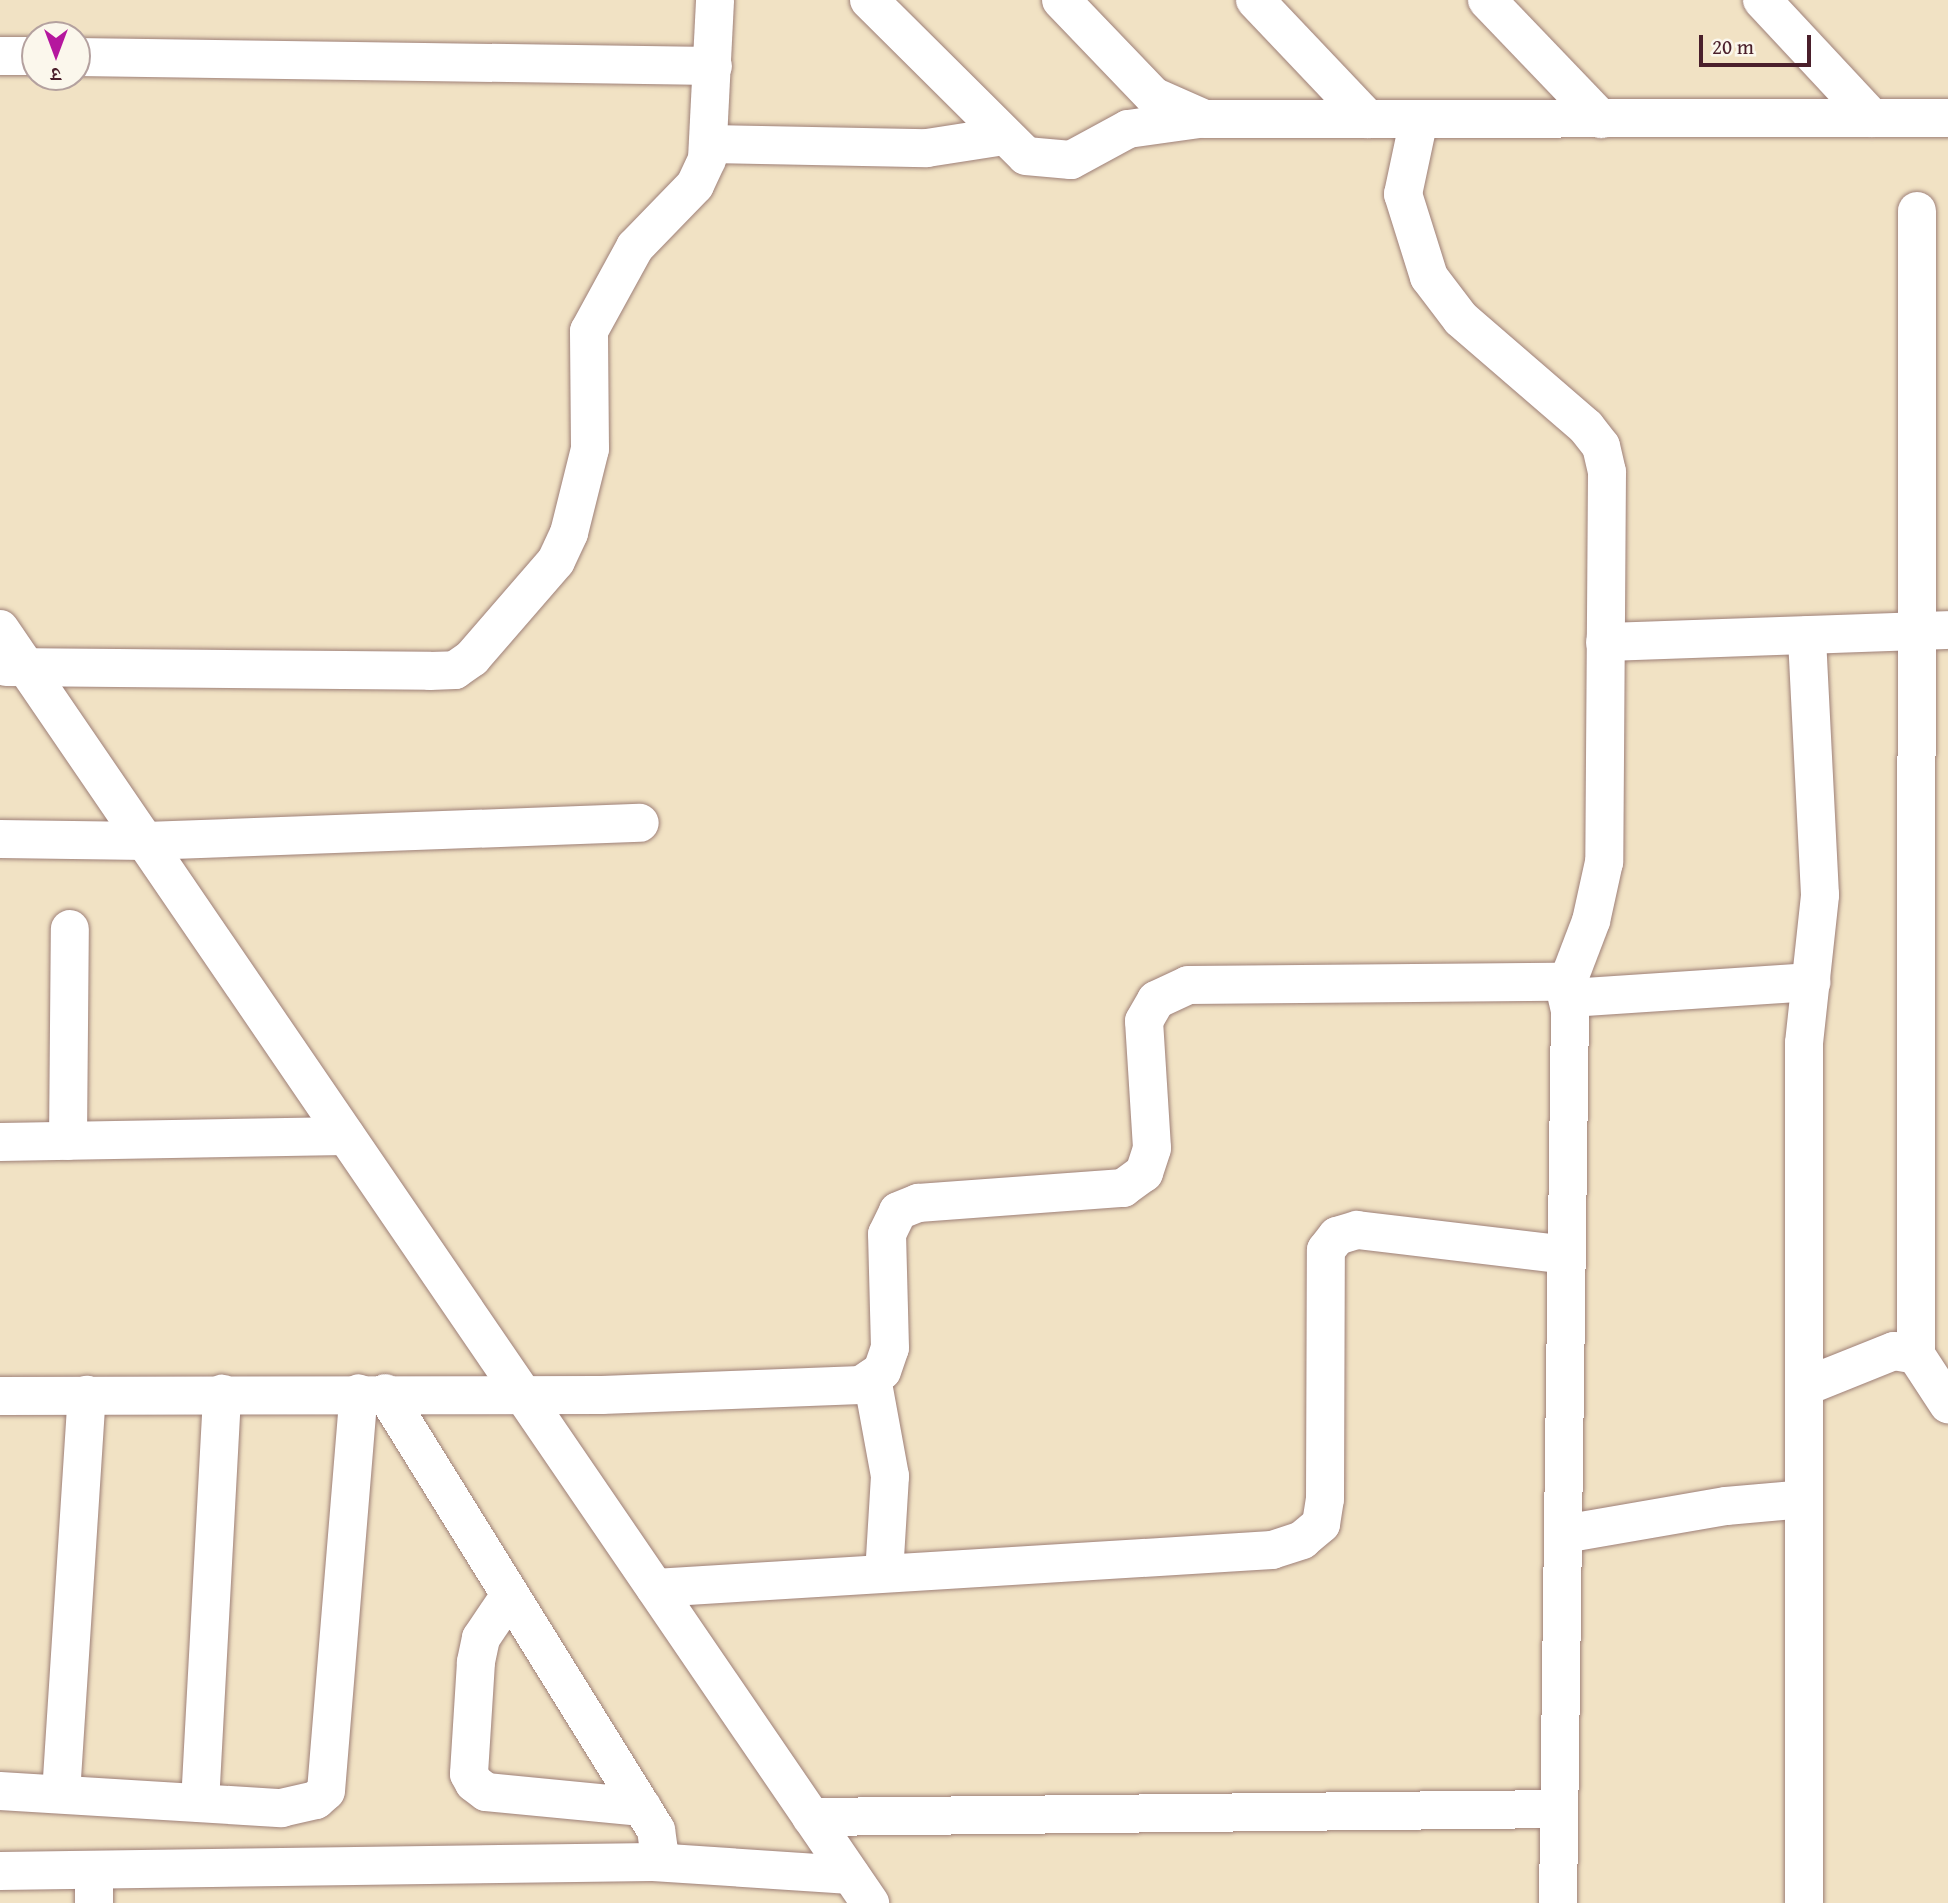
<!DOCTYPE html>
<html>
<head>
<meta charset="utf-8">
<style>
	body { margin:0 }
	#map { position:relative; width:1948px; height:1903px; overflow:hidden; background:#f1e2c4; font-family:"Gentium Book Plus","Noto Serif Devanagari",serif }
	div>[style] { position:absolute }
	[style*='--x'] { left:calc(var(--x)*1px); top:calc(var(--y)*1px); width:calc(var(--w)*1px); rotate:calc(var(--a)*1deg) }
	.roads { filter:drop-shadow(0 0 2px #9e8078) drop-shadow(0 0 2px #9e8078) }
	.minor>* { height:38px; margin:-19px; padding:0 19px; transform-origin:19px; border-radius:19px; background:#fff }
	span { translate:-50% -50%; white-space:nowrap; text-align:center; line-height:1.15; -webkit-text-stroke:7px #fbf7ec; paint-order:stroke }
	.north { position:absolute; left:21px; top:21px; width:70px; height:70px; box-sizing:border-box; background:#fbf7ec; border:2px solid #b4a19f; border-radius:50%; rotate:180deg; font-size:19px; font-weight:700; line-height:28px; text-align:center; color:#4a1f2b }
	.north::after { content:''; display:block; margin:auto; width:24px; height:32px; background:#b5179e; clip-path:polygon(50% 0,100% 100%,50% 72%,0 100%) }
	.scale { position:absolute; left:1699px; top:35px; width:112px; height:32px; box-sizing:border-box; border:4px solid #4a1f2b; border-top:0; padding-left:9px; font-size:21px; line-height:24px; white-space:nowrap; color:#4a1f2b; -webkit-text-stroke:5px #fbf7ec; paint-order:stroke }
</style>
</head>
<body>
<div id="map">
	<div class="roads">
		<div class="minor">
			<i style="--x:869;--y:0;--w:221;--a:44.8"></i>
			<i style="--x:1026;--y:156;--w:45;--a:5.1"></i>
			<i style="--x:1071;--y:160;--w:65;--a:-28.5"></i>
			<i style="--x:1128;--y:129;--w:72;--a:-8"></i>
			<i style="--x:1061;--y:0;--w:133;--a:46.2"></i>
			<i style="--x:1153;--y:96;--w:57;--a:23.9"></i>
			<i style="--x:1205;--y:119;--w:743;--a:-0.08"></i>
			<i style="--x:1255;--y:0;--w:164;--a:46.5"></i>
			<i style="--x:1487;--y:0;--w:165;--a:46.2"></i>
			<i style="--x:1762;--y:0;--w:161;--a:47"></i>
			<i style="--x:0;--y:56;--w:35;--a:0"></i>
			<i style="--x:77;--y:57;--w:636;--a:0.81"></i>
			<i style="--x:1419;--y:119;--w:77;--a:102"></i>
			<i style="--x:1403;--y:194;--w:87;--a:72.6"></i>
			<i style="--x:1429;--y:277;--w:53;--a:52.7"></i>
			<i style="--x:1461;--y:319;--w:165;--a:40.8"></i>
			<i style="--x:1586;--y:427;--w:24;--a:52"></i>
			<i style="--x:1601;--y:446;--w:27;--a:77"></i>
			<i style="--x:1607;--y:472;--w:390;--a:90.4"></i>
			<i style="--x:1604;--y:862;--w:60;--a:102.4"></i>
			<i style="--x:1591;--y:921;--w:73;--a:110.9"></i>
			<i style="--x:710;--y:144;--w:217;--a:1.1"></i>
			<i style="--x:927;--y:148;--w:78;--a:-8.9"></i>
			<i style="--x:0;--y:629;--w:1543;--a:55.67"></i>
			<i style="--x:1605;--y:642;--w:343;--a:-2"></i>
			<i style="--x:6;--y:667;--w:424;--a:0.5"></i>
			<i style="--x:430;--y:671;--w:25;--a:-2"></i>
			<i style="--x:455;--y:670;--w:21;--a:-35"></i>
			<i style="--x:472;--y:658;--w:128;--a:-49.1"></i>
			<i style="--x:556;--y:561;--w:31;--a:-65"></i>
			<i style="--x:569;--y:533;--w:87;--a:-76"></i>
			<i style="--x:590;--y:449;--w:118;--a:-90.5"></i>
			<i style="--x:589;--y:331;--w:96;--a:-61.3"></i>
			<i style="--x:635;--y:247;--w:86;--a:-45.9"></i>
			<i style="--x:695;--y:185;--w:29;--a:-65"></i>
			<i style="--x:707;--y:159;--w:159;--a:-87.1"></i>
			<i style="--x:0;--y:839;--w:145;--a:0.8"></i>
			<i style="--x:145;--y:841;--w:495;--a:-2.1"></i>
			<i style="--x:1570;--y:998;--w:242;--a:-3.8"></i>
			<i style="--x:68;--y:1141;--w:212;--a:-89.5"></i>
			<i style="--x:0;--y:1142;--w:346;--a:-1"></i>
			<i style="--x:1916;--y:1355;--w:1144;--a:-89.95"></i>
			<i style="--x:872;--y:1378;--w:100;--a:79.6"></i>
			<i style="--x:890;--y:1476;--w:97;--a:93.5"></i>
			<i style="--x:1804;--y:1387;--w:97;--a:-21.8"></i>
			<i style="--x:1894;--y:1351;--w:22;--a:10"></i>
			<i style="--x:1916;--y:1355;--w:59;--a:56.9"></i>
			<i style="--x:0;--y:1396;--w:602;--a:-0.1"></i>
			<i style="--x:602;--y:1395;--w:259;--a:-2.2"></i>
			<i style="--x:861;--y:1385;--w:25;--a:-34"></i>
			<i style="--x:882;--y:1371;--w:24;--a:-71"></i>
			<i style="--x:890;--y:1348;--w:114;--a:-91.5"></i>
			<i style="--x:887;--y:1234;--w:25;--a:-64"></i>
			<i style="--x:898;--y:1211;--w:22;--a:-22"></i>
			<i style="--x:918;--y:1203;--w:206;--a:-4.2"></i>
			<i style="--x:1123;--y:1188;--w:26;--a:-36"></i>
			<i style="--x:1144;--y:1173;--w:26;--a:-72"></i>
			<i style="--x:1152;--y:1148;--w:127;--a:-93.6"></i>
			<i style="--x:1144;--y:1021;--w:24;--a:-60"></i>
			<i style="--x:1156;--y:1000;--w:35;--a:-25"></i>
			<i style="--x:1188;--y:985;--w:368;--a:-0.5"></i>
			<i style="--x:1556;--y:982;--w:11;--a:38"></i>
			<i style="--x:1565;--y:989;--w:22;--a:77"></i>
			<i style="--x:1570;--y:1010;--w:893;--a:90.77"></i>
			<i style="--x:1564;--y:1534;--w:164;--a:-9.8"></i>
			<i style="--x:1726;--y:1506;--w:78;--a:-5.1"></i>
			<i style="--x:655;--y:1588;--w:618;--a:-3.52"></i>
			<i style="--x:1272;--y:1550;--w:32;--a:-18"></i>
			<i style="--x:1302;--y:1540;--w:25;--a:-40"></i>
			<i style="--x:1321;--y:1524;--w:25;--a:-81"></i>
			<i style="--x:1325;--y:1499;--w:249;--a:-89.8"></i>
			<i style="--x:1326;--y:1250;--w:18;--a:-52"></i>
			<i style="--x:1337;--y:1236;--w:21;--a:-17"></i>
			<i style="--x:1357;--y:1230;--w:211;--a:6.8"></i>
			<i style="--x:510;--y:1595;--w:52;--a:124"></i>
			<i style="--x:481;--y:1638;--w:25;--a:102"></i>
			<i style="--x:476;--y:1662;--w:112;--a:93.6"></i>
			<i style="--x:469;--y:1774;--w:10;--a:61"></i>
			<i style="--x:474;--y:1783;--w:15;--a:37"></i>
			<i style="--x:486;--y:1792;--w:157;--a:5.5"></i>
			<i style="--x:0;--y:1791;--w:282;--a:3.5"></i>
			<i style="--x:281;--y:1808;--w:36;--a:-13"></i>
			<i style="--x:316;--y:1800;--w:13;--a:-42"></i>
			<i style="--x:326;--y:1791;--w:399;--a:-85.3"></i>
			<i style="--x:61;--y:1794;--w:400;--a:-86.3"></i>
			<i style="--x:200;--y:1803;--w:410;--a:-86.9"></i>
			<i style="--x:811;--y:1817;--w:748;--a:-0.61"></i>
			<i style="--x:653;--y:1862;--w:198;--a:3.8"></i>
			<i style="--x:0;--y:1871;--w:653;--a:-0.79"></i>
			<i style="--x:653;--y:1862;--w:13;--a:-61"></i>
			<i style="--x:659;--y:1851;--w:21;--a:-98"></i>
			<i style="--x:656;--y:1830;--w:514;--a:-121.8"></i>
			<i style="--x:94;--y:1903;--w:33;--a:-90"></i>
			<i style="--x:1804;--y:1903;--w:860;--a:-90"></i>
			<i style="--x:1804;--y:1043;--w:149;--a:-83.8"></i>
			<i style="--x:1820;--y:895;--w:260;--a:-92.9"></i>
		</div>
	</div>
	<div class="north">उ</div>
	<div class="scale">20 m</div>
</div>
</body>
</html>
